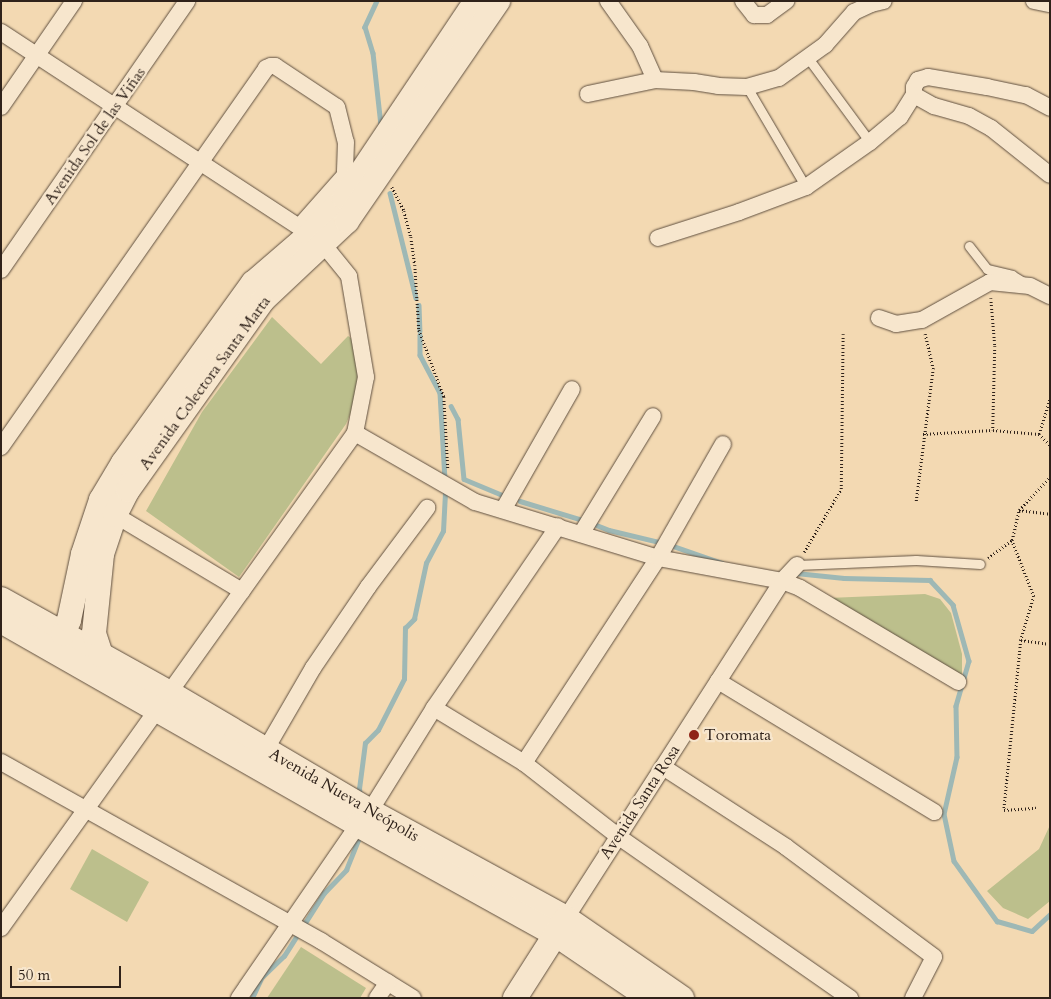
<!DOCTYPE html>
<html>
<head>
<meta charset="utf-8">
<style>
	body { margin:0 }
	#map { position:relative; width:1051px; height:999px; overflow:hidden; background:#f3d9b2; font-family:Cardo,serif }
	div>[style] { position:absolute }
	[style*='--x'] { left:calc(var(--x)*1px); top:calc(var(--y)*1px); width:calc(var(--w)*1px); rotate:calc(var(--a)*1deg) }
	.green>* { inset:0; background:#bcbf8c }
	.stream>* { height:4.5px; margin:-2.25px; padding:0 2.25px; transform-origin:2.25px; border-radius:2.25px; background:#9eb8b5 }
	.path>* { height:2.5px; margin-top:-1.25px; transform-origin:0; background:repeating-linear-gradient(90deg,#2f221a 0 1px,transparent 0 3.5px) }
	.roads { filter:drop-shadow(0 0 1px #605040) drop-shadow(0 0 1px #605040) }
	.lane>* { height:9px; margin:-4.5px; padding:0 4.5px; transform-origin:4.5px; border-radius:4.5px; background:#f7e6cd }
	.street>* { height:16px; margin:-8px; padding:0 8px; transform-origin:8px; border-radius:8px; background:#f7e6cd }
	.secondary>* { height:24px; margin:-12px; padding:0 12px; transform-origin:12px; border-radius:12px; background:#f7e6cd }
	.dots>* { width:14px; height:14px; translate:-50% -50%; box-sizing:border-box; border:2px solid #f7e6cd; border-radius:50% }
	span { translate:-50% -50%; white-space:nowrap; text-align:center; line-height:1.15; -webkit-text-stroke:4.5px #f7e6cd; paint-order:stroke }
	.street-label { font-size:16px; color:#2f221a }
	.poi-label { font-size:16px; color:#2f221a }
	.left { translate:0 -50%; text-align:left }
	.frame { position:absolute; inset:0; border:2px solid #2f221a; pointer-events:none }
	.scale { position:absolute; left:10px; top:966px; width:111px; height:22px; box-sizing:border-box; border:2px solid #2f221a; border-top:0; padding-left:6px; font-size:15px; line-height:18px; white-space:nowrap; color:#2f221a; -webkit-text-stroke:4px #f7e6cd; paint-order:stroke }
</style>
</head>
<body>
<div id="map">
	<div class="green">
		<i style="clip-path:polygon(272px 317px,321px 364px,348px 336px,362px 346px,362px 386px,346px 424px,239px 577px,146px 511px,202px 412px)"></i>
		<i style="clip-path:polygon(925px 594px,940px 599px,951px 613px,962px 654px,962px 675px,828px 598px)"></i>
		<i style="clip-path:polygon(1050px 825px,1050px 901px,1028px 919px,1003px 908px,987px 891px,1039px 849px)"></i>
		<i style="clip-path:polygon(92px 849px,149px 882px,127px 922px,70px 889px)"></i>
		<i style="clip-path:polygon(301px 947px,366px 988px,360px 998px,267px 998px)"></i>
	</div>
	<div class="stream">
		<i style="--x:377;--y:1;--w:29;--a:115"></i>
		<i style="--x:365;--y:27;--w:27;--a:73"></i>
		<i style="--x:373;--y:53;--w:73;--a:83.7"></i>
		<i style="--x:390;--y:193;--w:108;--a:76.1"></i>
		<i style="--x:419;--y:305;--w:26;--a:88"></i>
		<i style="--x:420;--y:335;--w:20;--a:90"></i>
		<i style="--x:420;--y:355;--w:43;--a:62.2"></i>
		<i style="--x:440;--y:393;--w:86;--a:86.7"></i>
		<i style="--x:451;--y:406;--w:15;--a:62"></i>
		<i style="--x:458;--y:419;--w:60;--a:84.3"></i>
		<i style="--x:464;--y:479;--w:47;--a:22.7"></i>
		<i style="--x:520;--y:501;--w:69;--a:16.9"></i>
		<i style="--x:594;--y:524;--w:16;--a:22"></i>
		<i style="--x:609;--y:530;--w:56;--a:13.5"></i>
		<i style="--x:670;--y:545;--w:55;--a:19.1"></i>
		<i style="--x:796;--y:573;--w:48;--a:5.9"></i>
		<i style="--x:844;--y:578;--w:86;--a:1.3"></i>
		<i style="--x:930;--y:580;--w:34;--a:47"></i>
		<i style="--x:953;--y:605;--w:58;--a:74.1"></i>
		<i style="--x:969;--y:661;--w:47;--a:106.1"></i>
		<i style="--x:956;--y:706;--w:51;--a:88.9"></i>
		<i style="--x:957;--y:757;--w:58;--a:102.8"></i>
		<i style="--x:944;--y:814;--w:48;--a:78"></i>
		<i style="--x:954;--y:861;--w:74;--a:54.4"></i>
		<i style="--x:997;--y:921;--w:36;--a:16"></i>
		<i style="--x:1032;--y:931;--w:25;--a:-43"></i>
		<i style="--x:360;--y:796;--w:7;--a:-98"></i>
		<i style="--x:359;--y:789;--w:46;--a:-82.6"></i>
		<i style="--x:365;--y:743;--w:18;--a:-45"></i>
		<i style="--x:378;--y:730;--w:57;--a:-63"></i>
		<i style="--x:404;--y:679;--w:51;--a:-88.9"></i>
		<i style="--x:405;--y:628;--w:13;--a:-45"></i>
		<i style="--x:414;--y:619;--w:57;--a:-77.9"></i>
		<i style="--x:426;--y:563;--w:36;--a:-62"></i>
		<i style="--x:443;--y:531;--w:39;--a:-87"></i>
		<i style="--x:252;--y:998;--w:23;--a:-65"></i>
		<i style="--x:262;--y:977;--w:30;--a:-44"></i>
		<i style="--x:284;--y:956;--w:75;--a:-57.6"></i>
		<i style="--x:324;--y:893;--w:32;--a:-46"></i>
		<i style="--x:346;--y:870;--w:38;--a:-68"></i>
	</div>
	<div class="path">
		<i style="--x:392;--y:187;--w:27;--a:63"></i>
		<i style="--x:404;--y:211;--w:27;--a:75"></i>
		<i style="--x:411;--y:237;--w:28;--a:82"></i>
		<i style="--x:415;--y:265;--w:65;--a:86.5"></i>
		<i style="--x:419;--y:330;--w:72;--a:69.5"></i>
		<i style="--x:444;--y:397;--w:71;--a:86.8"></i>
		<i style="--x:991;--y:298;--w:48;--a:85.2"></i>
		<i style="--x:995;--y:346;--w:84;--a:91.4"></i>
		<i style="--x:923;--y:434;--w:70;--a:-3.3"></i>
		<i style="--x:993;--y:430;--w:46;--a:5"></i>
		<i style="--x:1039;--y:434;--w:16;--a:45"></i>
		<i style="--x:1039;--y:434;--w:39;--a:-73"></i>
		<i style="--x:916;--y:501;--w:133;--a:-82.7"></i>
		<i style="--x:933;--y:369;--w:36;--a:-103"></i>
		<i style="--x:1019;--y:510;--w:31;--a:7"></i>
		<i style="--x:1012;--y:540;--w:60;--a:68.6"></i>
		<i style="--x:1034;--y:596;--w:46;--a:106.5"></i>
		<i style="--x:1021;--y:640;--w:171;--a:95.7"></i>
		<i style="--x:1004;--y:810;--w:32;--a:-4"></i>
		<i style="--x:804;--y:552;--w:73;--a:-59.6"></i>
		<i style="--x:841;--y:489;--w:155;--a:-89.3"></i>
		<i style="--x:988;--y:558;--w:30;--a:-37"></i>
		<i style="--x:1012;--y:540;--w:31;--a:-77"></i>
		<i style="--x:1019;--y:510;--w:45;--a:-46.8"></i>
		<i style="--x:1021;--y:640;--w:29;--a:8"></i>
	</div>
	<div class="roads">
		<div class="lane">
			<i style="--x:808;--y:58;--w:104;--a:53.6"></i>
			<i style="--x:747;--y:87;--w:116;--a:59.5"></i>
			<i style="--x:969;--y:246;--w:29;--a:52"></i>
			<i style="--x:987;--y:269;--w:26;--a:13"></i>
			<i style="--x:1012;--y:275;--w:13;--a:32"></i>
			<i style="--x:797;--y:565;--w:119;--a:-2.4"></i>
			<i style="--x:916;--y:560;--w:64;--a:3.6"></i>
		</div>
		<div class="street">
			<i style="--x:608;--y:1;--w:55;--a:54.6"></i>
			<i style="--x:640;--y:46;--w:37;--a:66"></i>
			<i style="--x:743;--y:1;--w:18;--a:52"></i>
			<i style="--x:754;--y:15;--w:13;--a:0"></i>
			<i style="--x:767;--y:15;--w:24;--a:-36"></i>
			<i style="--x:1034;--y:1;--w:16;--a:11"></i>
			<i style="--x:1;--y:32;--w:366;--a:33.2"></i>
			<i style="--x:588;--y:94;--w:68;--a:-11.8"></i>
			<i style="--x:655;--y:80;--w:39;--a:3"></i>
			<i style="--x:694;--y:82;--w:24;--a:9"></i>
			<i style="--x:718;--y:86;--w:29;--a:2"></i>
			<i style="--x:747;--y:87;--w:33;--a:-16"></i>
			<i style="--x:779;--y:78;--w:57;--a:-35.7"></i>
			<i style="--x:825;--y:45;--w:44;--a:-48.7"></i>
			<i style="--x:854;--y:12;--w:19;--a:-25"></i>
			<i style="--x:871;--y:4;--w:13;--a:-13"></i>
			<i style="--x:914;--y:95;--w:23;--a:29"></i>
			<i style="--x:934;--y:106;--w:36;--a:16"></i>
			<i style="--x:969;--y:116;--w:25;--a:29"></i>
			<i style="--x:991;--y:128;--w:75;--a:38.5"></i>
			<i style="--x:1;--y:107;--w:129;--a:-55.4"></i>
			<i style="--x:658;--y:238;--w:85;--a:-17.8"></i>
			<i style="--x:739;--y:212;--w:72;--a:-20.5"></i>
			<i style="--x:806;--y:187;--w:78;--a:-35.1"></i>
			<i style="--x:870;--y:142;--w:39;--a:-40"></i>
			<i style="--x:900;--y:117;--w:26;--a:-58"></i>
			<i style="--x:914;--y:95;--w:8;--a:-90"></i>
			<i style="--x:914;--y:87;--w:8;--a:-60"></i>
			<i style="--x:918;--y:80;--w:10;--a:-17"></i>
			<i style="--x:928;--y:77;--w:60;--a:9.6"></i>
			<i style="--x:987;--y:87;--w:40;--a:12"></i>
			<i style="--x:1026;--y:95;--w:27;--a:28"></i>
			<i style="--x:1;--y:270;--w:327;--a:-55.3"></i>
			<i style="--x:879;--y:318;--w:18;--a:19"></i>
			<i style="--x:896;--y:324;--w:26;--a:-9"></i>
			<i style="--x:922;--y:320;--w:78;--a:-29.2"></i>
			<i style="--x:990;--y:282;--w:40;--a:5.7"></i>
			<i style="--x:1030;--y:286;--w:22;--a:27"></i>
			<i style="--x:355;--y:433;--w:138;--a:29.9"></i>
			<i style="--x:475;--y:502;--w:191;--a:17"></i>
			<i style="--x:658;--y:558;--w:126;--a:10.5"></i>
			<i style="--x:782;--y:581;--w:19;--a:21"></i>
			<i style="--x:800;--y:588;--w:184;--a:30.7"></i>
			<i style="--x:1;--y:447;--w:462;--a:-55"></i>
			<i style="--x:266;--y:68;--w:5;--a:-22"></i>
			<i style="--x:271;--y:66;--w:4;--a:0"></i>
			<i style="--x:275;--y:66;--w:74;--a:33.5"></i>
			<i style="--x:337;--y:107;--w:36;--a:76"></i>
			<i style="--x:346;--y:142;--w:33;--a:92"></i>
			<i style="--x:345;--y:175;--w:69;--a:131.5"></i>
			<i style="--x:503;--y:510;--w:139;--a:-60.3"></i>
			<i style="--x:115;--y:515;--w:148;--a:30.9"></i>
			<i style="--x:581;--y:534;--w:138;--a:-58.6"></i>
			<i style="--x:718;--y:681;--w:253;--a:31.2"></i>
			<i style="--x:434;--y:708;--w:105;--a:31.4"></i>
			<i style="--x:524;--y:763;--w:120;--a:37.9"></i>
			<i style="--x:619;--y:837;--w:282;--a:34.9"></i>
			<i style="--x:266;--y:749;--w:94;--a:-59.9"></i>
			<i style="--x:313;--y:668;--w:98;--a:-55.8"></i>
			<i style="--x:368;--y:587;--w:99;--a:-53.2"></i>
			<i style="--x:1;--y:762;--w:367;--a:29.2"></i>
			<i style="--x:321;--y:941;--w:108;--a:31.8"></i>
			<i style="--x:524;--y:763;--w:245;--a:-56.8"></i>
			<i style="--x:658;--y:558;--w:131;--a:-60.3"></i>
			<i style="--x:663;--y:767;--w:147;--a:33"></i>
			<i style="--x:786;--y:847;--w:184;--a:36.6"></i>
			<i style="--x:934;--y:957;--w:46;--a:117.1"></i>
			<i style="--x:370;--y:811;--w:121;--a:-58.1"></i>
			<i style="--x:434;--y:708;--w:220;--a:-55.7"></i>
			<i style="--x:566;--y:918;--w:400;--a:-57.3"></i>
			<i style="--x:782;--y:581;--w:22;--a:-47"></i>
			<i style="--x:1;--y:928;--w:609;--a:-54.43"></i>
			<i style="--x:355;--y:433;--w:57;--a:-78.9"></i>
			<i style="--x:366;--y:377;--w:102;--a:-99.6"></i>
			<i style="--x:349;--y:276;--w:40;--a:-129"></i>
			<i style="--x:239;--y:998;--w:210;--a:-55.5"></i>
			<i style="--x:377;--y:998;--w:19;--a:-55"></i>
		</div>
		<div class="secondary">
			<i style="--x:1;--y:599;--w:193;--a:29.1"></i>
			<i style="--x:170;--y:693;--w:232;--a:30.5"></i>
			<i style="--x:370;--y:811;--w:223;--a:28.6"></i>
			<i style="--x:566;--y:918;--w:141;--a:34.6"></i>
			<i style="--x:1;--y:621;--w:411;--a:29.7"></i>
			<i style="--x:358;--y:825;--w:225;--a:29"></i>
			<i style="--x:555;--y:934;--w:114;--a:34.2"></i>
			<i style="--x:63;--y:634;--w:15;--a:-67"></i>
			<i style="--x:69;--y:620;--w:67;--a:-78"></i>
			<i style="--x:83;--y:554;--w:57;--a:-71.6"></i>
			<i style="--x:101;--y:500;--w:43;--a:-59.3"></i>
			<i style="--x:123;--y:463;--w:222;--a:-54.2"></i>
			<i style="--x:253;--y:283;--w:75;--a:-40.7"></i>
			<i style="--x:310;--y:234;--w:50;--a:-46.6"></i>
			<i style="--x:344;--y:198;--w:237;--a:-56.2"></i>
			<i style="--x:101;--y:655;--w:23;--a:-108"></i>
			<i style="--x:94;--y:633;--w:79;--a:-84.2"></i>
			<i style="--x:102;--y:554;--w:41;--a:-71.6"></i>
			<i style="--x:115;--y:515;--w:28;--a:-63"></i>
			<i style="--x:128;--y:490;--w:233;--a:-54.6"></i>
			<i style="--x:263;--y:300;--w:115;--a:-43.2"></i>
			<i style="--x:347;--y:221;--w:267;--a:-55.5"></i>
			<i style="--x:515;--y:998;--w:91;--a:-57.5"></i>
		</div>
	</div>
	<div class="dots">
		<i style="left:694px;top:735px;background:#8f2418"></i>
	</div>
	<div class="street-label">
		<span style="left:95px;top:136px;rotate:-55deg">Avenida Sol de las Viñas</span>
		<span style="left:205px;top:383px;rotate:-54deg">Avenida Colectora Santa Marta</span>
		<span style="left:344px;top:795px;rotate:30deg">Avenida Nueva Neópolis</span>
		<span style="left:640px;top:802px;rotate:-57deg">Avenida Santa Rosa</span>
	</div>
	<div class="poi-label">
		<span class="left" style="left:704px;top:735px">Toromata</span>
	</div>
	<div class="frame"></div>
	<div class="scale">50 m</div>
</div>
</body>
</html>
